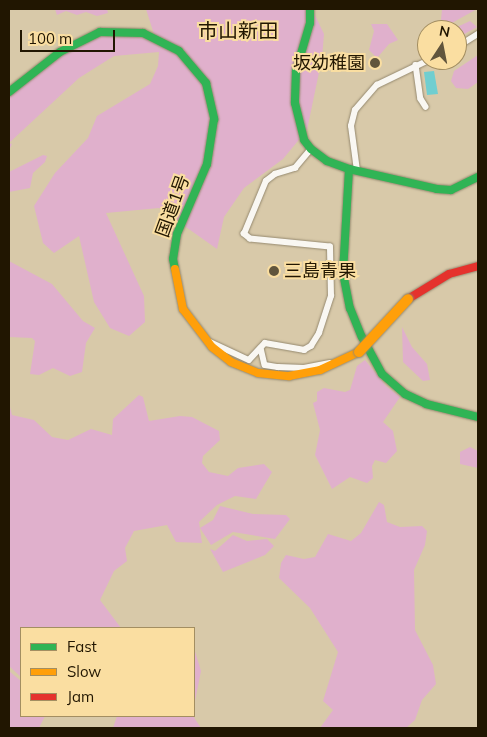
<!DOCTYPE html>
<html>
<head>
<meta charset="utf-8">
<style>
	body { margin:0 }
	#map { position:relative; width:487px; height:737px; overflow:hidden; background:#d8c9a9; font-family:Mulish,"Noto Sans JP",sans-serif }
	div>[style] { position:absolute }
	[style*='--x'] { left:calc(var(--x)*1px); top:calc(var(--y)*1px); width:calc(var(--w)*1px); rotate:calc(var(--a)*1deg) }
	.green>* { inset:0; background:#e0b0cc }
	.water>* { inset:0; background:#70ced0 }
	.roads { filter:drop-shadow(0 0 1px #95896f) drop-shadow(0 0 1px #95896f) }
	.street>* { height:5.5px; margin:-2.75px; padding:0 2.75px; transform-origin:2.75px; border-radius:2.75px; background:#f9f7f2 }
	.fast>* { height:8px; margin:-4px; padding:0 4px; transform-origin:4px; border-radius:4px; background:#30b455 }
	.slow>* { height:8px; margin:-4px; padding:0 4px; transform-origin:4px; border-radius:4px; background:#ff9f0a }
	.jam>* { height:8px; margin:-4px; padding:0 4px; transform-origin:4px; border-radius:4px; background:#e5322d }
	.bridges { filter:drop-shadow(0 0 1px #95896f) drop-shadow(0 0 1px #95896f) }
	.slow-bridge>* { height:10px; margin:-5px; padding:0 5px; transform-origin:5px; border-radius:5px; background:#ff9f0a }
	.dots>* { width:14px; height:14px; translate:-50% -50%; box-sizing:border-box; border:2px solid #fadea1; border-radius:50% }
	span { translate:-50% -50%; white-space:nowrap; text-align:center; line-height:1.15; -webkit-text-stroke:4px #fadea1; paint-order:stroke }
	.poi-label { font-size:18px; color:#211601 }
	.right { translate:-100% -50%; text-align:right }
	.left { translate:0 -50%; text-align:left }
	.street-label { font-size:18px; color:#211601 }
	.quarter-label { font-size:20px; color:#211601 }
	.frame { position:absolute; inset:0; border:10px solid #211601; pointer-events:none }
	.legend { position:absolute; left:20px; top:627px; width:175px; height:90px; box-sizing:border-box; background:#fadea1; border:1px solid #a38e61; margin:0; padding:6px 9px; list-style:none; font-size:15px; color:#211601 }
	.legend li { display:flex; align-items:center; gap:10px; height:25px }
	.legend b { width:25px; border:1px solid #a38e61 }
	.north { position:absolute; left:417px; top:20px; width:50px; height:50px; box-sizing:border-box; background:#fadea1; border:1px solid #a38e61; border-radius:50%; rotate:11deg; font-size:14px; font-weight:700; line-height:20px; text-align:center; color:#211601 }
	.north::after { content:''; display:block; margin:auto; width:18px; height:22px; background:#61553c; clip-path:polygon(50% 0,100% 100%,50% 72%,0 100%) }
	.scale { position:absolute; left:20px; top:30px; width:95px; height:22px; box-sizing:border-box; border:2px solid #211601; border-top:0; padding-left:6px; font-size:15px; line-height:18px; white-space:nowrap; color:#211601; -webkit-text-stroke:4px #fadea1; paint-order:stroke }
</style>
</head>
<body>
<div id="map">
	<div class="green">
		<i style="clip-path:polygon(55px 9px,107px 9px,108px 13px,97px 16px,86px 12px,77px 15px,66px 11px,57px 15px)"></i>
		<i style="clip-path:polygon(146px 9px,312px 9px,324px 34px,322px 58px,307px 130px,283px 159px,244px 188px,224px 217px,217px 249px,159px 208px,106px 213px,144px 296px,145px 322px,129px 336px,110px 328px,94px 302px,79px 236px,54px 253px,43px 243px,34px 206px,55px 173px,88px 138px,97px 116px,150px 84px,158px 66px,159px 52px,114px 56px,79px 78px,9px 143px,12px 144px,9px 150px,9px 96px,77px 42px,116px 31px,154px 37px,159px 50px)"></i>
		<i style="clip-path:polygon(442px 9px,477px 9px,450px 24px,441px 20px)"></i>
		<i style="clip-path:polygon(470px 21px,477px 27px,457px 38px,457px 30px,432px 30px,442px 25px,447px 29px,457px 27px)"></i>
		<i style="clip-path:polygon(371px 24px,387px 24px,398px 40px,389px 44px,377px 58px,369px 50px,374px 31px)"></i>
		<i style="clip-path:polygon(478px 55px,478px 82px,468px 89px,456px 88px,451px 81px,454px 71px)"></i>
		<i style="clip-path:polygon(43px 155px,47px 156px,45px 162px,33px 173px,30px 188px,9px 192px,9px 172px)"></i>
		<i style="clip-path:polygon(9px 261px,52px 284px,83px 321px,95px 328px,86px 343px,82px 372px,70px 376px,53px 368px,39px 375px,30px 374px,35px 341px,32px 338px,9px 337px)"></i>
		<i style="clip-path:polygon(402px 327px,412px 347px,427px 364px,430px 380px,423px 381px,403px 362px)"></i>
		<i style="clip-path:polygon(365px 360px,386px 386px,400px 397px,383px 422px,393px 431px,397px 451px,386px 463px,375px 460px,372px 466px,373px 478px,367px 483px,350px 477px,332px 489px,315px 455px,320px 430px,313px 403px,317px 401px,317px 392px,324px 388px,345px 392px,350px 390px,357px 366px)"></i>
		<i style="clip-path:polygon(139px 395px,143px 397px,149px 421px,180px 416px,192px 417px,219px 431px,220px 440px,203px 456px,202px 463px,209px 472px,228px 476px,238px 468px,264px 464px,272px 472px,256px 499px,235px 496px,217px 505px,199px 522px,202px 543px,176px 542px,167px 525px,134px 531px,125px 548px,127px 561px,114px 571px,100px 600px,121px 628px,21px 628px,21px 677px,9px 666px,9px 403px,12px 415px,34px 420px,52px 437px,68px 440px,91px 429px,112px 435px,113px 419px)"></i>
		<i style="clip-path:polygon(470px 447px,478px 451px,478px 468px,460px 464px,460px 452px)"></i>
		<i style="clip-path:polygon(379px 502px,384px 505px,387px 522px,400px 527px,422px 526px,427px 531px,425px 545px,414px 570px,415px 630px,433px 665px,436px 684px,422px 700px,415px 720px,406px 728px,320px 728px,333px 710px,323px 701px,338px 652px,310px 608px,279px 578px,281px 563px,286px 555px,304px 559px,315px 557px,328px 534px,351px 541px,361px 533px)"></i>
		<i style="clip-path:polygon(220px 506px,253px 514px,286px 515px,290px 519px,275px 539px,233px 532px,211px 545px,200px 528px,213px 520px)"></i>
		<i style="clip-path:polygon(233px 535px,247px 541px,267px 539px,274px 546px,265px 555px,223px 572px,210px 549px,215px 551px)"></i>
		<i style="clip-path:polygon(194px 648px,201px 671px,194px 706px)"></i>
		<i style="clip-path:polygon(9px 671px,21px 681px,21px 716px,45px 716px,39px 728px,9px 728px)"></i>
		<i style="clip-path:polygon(117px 716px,193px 716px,201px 728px,113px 728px)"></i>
	</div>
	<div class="water">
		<i style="clip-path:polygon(434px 71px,438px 94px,427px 95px,424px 72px)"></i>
	</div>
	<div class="roads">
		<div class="street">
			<i style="--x:457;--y:47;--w:25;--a:-32"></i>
			<i style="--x:416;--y:65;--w:34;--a:82"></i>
			<i style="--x:421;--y:99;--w:9;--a:58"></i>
			<i style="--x:357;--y:171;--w:45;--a:-97.6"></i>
			<i style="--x:351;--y:126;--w:16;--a:-76"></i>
			<i style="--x:355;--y:110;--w:33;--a:-49"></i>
			<i style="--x:377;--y:85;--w:58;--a:-25.7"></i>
			<i style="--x:208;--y:341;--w:45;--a:24.9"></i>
			<i style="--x:249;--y:360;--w:23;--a:-47"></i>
			<i style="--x:265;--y:343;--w:40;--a:10"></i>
			<i style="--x:304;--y:350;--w:8;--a:-30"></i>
			<i style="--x:311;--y:346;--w:15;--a:-58"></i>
			<i style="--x:319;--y:333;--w:39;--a:-72"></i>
			<i style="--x:331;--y:296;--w:49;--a:-91.2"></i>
			<i style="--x:330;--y:247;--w:80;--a:-174.3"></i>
			<i style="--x:250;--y:239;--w:8;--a:-140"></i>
			<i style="--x:244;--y:234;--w:57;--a:-67.5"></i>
			<i style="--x:266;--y:181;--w:11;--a:-38"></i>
			<i style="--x:275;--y:174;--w:21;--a:-17"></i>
			<i style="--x:295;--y:168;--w:25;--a:-50"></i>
			<i style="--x:261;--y:348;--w:17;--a:77"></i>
			<i style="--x:265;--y:365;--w:13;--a:9"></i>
			<i style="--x:278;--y:367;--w:26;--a:2"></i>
			<i style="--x:304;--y:368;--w:26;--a:-11"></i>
		</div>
		<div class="fast">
			<i style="--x:310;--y:9;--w:14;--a:90"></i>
			<i style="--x:310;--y:23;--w:50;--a:106.3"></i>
			<i style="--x:296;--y:71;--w:32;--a:92"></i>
			<i style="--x:295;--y:103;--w:38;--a:76"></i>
			<i style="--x:304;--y:140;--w:11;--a:52"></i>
			<i style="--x:311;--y:149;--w:20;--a:37"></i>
			<i style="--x:327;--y:161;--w:23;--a:20"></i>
			<i style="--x:349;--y:169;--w:90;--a:12.8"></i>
			<i style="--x:437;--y:189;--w:14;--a:4"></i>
			<i style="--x:451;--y:190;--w:30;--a:-26"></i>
			<i style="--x:9;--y:92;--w:65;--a:-38.1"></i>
			<i style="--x:60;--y:52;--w:45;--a:-26.6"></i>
			<i style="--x:100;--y:32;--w:43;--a:1.3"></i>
			<i style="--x:143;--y:33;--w:40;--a:26.6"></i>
			<i style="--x:179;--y:51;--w:42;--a:49.8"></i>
			<i style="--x:206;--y:83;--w:37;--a:77"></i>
			<i style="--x:214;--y:119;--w:46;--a:98.8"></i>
			<i style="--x:207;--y:164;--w:76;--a:113.2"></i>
			<i style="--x:177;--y:234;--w:25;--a:99"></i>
			<i style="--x:173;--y:259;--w:10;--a:79"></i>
			<i style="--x:349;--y:169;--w:104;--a:93.3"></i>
			<i style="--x:343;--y:273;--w:36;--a:79"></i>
			<i style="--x:350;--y:308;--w:31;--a:68"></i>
			<i style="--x:362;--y:337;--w:42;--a:61.6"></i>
			<i style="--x:382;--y:374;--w:30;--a:41"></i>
			<i style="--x:405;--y:394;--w:23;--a:25"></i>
			<i style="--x:426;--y:404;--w:54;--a:14"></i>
		</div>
		<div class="slow">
			<i style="--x:175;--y:269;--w:41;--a:78.7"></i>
			<i style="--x:183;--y:309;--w:48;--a:52.7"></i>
			<i style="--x:212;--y:347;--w:24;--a:38"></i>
			<i style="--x:231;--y:362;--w:29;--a:22"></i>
			<i style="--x:258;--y:373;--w:31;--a:6"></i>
			<i style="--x:289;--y:376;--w:32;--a:-11"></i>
			<i style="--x:320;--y:370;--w:43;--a:-24.8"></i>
		</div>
		<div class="jam">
			<i style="--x:408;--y:299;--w:48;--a:-31.4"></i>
			<i style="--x:449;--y:274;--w:30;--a:-15"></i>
		</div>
	</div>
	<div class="bridges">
		<div class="slow-bridge">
			<i style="--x:359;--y:352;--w:72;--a:-47.2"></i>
		</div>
	</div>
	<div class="dots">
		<i style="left:375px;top:63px;background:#61553c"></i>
		<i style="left:274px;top:271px;background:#61553c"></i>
	</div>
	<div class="poi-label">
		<span class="right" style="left:365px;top:63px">坂幼稚園</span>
		<span class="left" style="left:284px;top:271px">三島青果</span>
	</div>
	<div class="street-label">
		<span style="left:173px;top:206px;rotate:-70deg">国道1号</span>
	</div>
	<div class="quarter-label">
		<span style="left:238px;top:30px">市山新田</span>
	</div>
	<div class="frame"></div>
	<ul class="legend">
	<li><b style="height:6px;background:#30b455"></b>Fast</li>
	<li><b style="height:6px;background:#ff9f0a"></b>Slow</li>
	<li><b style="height:6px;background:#e5322d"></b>Jam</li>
	</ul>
	<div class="north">N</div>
	<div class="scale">100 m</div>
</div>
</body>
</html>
